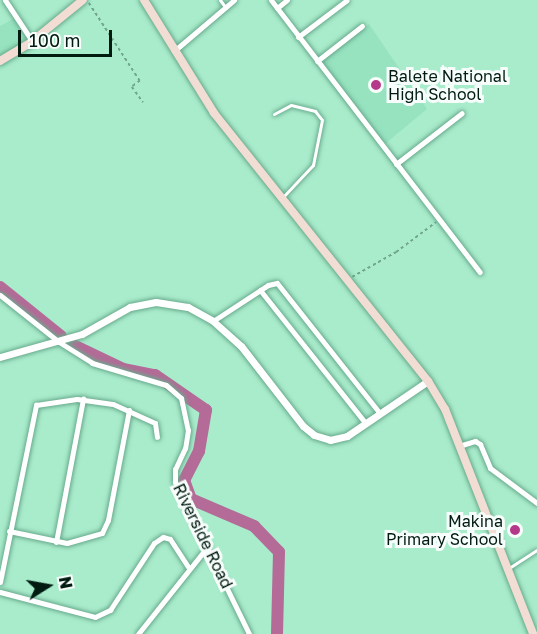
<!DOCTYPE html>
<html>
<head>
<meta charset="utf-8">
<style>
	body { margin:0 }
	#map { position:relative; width:537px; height:634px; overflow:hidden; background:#a9eccc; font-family:"Golos Text",sans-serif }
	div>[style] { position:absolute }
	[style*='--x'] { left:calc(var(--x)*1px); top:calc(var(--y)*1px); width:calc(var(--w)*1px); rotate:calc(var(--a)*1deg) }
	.built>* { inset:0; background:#97e3c0 }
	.river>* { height:12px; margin:-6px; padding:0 6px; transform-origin:6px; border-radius:6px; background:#b46b97 }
	.path>* { height:1.5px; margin-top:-0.75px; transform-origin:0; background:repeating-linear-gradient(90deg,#71a68d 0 3px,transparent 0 6px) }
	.roads { filter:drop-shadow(0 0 2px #68aa8c) drop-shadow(0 0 2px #68aa8c) }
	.service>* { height:3px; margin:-1.5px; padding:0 1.5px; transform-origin:1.5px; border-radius:1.5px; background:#fff }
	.minor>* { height:5px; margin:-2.5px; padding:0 2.5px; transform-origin:2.5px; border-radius:2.5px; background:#fff }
	.tertiary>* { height:7px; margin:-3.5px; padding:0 3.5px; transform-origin:3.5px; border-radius:3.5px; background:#fff }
	.secondary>* { height:8px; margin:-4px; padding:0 4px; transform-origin:4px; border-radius:4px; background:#f2ddd4 }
	.dots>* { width:16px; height:16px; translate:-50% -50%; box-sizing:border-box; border:3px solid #f7fdfa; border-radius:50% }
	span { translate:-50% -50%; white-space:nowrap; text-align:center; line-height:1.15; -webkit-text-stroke:6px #f7fdfa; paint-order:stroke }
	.poi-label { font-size:16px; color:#011b11 }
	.left { translate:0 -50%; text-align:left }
	.right { translate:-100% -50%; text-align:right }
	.street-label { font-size:16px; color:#011b11 }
	.north { position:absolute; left:18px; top:556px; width:60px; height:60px; -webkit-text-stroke:4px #f7fdfa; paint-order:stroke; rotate:79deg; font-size:16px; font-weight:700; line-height:24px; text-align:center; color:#011b11 }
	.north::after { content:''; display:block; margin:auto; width:21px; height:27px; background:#011b11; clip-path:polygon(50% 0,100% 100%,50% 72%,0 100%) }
	.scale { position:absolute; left:18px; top:30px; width:94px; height:27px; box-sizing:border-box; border:3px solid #011b11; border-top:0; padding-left:8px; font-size:18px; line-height:21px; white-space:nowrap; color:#011b11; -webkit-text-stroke:4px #f7fdfa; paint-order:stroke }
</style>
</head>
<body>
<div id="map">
	<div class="built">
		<i style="clip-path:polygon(15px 18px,29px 42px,0 58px,0 26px)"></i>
		<i style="clip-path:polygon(369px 24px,427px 109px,385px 144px,322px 61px)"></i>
	</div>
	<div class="river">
		<i style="--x:0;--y:287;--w:78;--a:38.8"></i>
		<i style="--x:73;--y:345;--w:55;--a:25.6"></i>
		<i style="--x:123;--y:369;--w:33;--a:11"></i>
		<i style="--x:155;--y:375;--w:62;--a:34.5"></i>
		<i style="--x:206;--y:410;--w:42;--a:99.7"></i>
		<i style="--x:199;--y:451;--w:33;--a:117"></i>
		<i style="--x:184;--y:480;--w:20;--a:70"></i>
		<i style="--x:191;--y:499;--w:69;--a:23.2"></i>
		<i style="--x:254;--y:526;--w:36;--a:46"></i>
		<i style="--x:279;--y:552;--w:82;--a:91.4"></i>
	</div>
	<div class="path">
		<i style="--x:89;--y:3;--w:93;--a:56.8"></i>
		<i style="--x:140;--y:81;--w:10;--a:143"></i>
		<i style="--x:132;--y:87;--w:19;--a:54"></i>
		<i style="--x:352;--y:277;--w:51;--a:-29.6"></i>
		<i style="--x:396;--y:252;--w:50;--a:-36.9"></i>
	</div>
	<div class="roads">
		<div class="service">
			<i style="--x:220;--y:0;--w:10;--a:53"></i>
			<i style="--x:274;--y:114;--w:19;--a:-28"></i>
			<i style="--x:291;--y:105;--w:25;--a:14"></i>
			<i style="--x:315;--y:111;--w:11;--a:52"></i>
			<i style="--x:322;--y:120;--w:46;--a:101.3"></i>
			<i style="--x:313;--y:165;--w:44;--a:133.2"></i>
			<i style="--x:509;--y:568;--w:33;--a:-33"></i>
		</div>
		<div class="minor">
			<i style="--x:5;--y:0;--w:49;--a:56.6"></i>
			<i style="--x:271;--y:0;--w:343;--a:52.5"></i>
			<i style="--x:277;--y:8;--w:13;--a:-39"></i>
			<i style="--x:298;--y:37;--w:61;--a:-37.1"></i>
			<i style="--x:174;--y:51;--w:79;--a:-40.4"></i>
			<i style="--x:317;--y:61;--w:57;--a:-37.9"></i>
			<i style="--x:396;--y:164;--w:83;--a:-37.7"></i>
			<i style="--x:260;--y:290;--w:167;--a:51.6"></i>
			<i style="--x:0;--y:295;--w:75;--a:38.5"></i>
			<i style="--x:59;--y:342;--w:39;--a:32"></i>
			<i style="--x:92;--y:363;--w:77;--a:16.6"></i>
			<i style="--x:166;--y:385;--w:20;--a:41"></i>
			<i style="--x:181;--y:398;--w:33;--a:78"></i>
			<i style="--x:188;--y:430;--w:18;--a:99"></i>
			<i style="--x:185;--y:448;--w:23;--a:115"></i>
			<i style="--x:175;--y:469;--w:13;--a:90"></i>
			<i style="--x:175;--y:482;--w:169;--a:64"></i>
			<i style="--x:213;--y:321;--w:66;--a:-33.2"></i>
			<i style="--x:268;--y:285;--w:9;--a:-13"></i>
			<i style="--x:277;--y:283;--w:164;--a:51.7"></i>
			<i style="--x:462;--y:445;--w:14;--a:-17"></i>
			<i style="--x:475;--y:441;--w:6;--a:31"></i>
			<i style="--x:480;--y:444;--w:26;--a:67"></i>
			<i style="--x:490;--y:468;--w:59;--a:36.7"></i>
			<i style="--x:9;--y:531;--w:59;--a:11.7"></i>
			<i style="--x:67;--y:543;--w:36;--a:-16"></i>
			<i style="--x:102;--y:533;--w:14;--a:-65"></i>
			<i style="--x:108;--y:520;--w:112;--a:-79.2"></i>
			<i style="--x:56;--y:542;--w:146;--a:-79.3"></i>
			<i style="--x:0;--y:582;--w:181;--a:-78.5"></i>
			<i style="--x:36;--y:405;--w:41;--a:-8.3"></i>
			<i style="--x:77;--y:399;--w:36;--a:8"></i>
			<i style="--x:113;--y:404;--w:46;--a:24.3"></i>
			<i style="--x:155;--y:423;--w:14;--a:82"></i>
			<i style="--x:0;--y:592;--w:98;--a:14.7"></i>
			<i style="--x:95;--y:617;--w:17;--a:-25"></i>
			<i style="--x:110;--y:610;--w:80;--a:-56.7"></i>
			<i style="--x:154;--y:543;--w:11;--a:-34"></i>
			<i style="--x:163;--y:537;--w:7;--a:16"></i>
			<i style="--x:170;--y:539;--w:33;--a:57"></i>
			<i style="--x:138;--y:634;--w:112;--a:-51.5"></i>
		</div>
		<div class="tertiary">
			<i style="--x:0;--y:357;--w:85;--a:-15.7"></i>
			<i style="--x:82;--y:334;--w:55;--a:-29.4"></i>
			<i style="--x:130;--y:307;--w:26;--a:-11"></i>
			<i style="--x:156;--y:302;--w:32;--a:9"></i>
			<i style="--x:188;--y:307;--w:29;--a:29"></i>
			<i style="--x:213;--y:321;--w:38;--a:42"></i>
			<i style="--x:241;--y:346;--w:101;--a:52.2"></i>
			<i style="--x:303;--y:426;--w:14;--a:39"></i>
			<i style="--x:314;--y:435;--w:17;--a:17"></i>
			<i style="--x:330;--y:440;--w:17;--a:-13"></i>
			<i style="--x:347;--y:436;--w:98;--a:-34.2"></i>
		</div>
		<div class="secondary">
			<i style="--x:144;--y:0;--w:133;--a:58.2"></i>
			<i style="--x:214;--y:113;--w:343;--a:51.4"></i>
			<i style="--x:428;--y:381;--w:33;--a:59"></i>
			<i style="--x:445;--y:409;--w:242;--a:68.6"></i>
			<i style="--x:0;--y:61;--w:35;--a:-31"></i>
			<i style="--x:30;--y:43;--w:68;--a:-39.1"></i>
		</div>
	</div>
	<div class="dots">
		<i style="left:376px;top:85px;background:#b4398b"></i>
		<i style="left:515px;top:530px;background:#b4398b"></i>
	</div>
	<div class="poi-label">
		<span class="left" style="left:388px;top:85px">Balete National<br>High School</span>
		<span class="right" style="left:503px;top:530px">Makina<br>Primary School</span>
	</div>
	<div class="street-label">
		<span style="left:203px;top:536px;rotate:64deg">Riverside Road</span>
	</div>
	<div class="north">N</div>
	<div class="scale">100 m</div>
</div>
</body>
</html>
